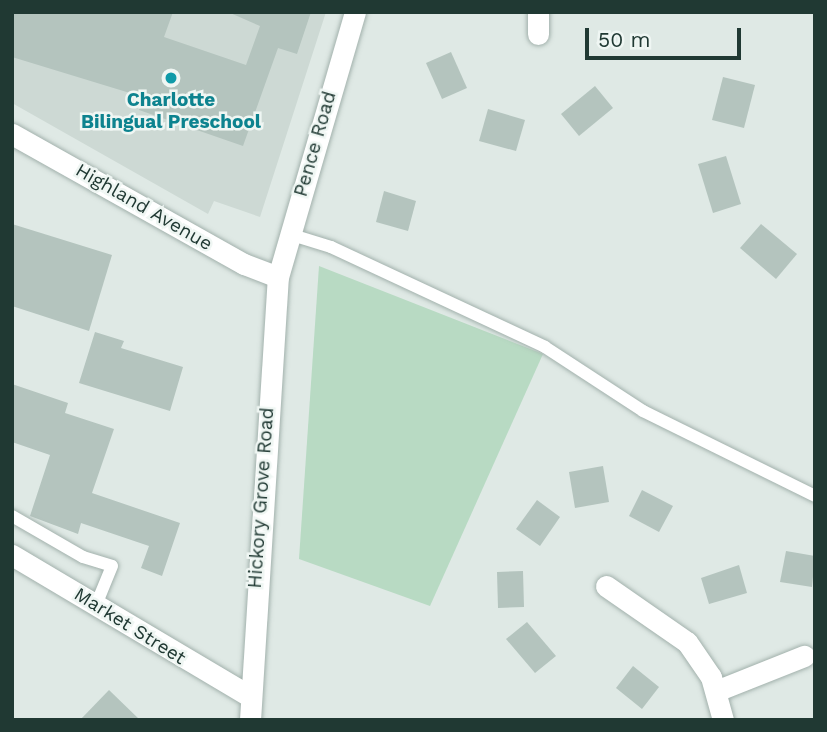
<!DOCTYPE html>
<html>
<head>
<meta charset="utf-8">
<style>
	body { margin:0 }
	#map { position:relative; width:827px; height:732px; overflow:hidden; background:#dfe9e5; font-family:"Work Sans",sans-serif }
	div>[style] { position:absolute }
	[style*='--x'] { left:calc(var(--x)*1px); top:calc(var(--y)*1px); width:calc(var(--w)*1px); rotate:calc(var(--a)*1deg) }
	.built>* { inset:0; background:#cdd9d4 }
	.green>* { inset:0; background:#b8dac3 }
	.building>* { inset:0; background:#b4c4be }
	.roads { filter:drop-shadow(0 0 2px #a2b1ac) drop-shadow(0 0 2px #a2b1ac) }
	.service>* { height:12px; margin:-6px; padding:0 6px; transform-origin:6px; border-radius:6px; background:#fff }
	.minor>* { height:21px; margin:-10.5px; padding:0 10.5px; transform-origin:10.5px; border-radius:10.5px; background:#fff }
	.tertiary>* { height:21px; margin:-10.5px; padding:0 10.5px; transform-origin:10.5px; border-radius:10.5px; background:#fff }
	.dots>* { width:19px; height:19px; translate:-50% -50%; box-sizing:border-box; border:4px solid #eff6f3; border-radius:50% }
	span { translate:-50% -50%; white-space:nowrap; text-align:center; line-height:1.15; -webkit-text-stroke:5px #eff6f3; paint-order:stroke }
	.culture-label { font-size:19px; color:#0d838f; font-weight:700 }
	.street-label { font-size:19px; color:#203933 }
	.frame { position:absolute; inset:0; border:14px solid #203933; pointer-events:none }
	.scale { position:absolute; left:585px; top:28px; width:156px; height:32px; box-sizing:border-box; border:4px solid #203933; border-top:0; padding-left:9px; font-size:21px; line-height:24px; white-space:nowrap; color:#203933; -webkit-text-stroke:5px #eff6f3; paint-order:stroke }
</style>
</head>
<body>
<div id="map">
	<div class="built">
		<i style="clip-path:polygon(12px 12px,326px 12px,260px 217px,214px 201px,208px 214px,12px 103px)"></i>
	</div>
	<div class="green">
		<i style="clip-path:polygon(319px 266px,543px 354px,430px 606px,299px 559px)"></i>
	</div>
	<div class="building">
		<i style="clip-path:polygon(12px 12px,173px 12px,164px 37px,246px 65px,260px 26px,228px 12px,311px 12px,297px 54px,278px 48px,243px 146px,139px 110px,143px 97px,12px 57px)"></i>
		<i style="clip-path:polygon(451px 52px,467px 88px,442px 99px,426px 63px)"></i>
		<i style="clip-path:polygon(723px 77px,755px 85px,744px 128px,712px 120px)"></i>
		<i style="clip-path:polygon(595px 86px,613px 108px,579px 136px,561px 114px)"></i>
		<i style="clip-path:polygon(488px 109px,525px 120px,516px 151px,479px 141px)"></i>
		<i style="clip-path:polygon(726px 156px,741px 204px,713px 213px,698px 164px)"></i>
		<i style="clip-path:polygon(384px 191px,416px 201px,408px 231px,376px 222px)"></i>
		<i style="clip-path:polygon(12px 224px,112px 255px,89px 331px,12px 306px)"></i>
		<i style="clip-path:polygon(761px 224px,797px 254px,776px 279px,740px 248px)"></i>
		<i style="clip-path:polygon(95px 332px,124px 341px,121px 348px,183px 367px,170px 411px,79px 383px)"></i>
		<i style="clip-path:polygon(12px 384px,68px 403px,65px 413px,114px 429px,92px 493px,180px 523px,162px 576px,141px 568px,149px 546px,81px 523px,78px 534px,30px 516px,50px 455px,12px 442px)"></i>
		<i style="clip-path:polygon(603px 466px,609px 502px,575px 508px,569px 472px)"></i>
		<i style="clip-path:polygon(642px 490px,673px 506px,659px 532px,629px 516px)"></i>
		<i style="clip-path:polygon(537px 500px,560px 517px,540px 546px,516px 529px)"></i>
		<i style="clip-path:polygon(786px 551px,815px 556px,812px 587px,780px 582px)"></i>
		<i style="clip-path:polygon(739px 565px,747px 593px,709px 604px,701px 578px)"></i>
		<i style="clip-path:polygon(523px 571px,524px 607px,498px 608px,497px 572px)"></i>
		<i style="clip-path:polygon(527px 622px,556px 656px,535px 673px,506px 639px)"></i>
		<i style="clip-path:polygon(633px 666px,659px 687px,642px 709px,616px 688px)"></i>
		<i style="clip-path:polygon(109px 690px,140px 720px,80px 720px)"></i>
	</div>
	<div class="roads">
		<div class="service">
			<i style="--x:289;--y:234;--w:44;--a:17.2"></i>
			<i style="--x:331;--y:247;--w:236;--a:25"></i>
			<i style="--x:545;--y:347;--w:117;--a:33.1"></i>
			<i style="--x:643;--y:411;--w:192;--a:26.3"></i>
			<i style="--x:12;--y:516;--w:82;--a:30"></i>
			<i style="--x:83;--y:557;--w:30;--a:17"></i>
			<i style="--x:112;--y:566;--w:42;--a:112.3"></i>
		</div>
		<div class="minor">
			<i style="--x:538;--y:12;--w:22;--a:90"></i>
			<i style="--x:12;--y:555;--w:274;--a:30.7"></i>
			<i style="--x:606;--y:586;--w:98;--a:34.7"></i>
			<i style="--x:687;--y:642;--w:42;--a:55.6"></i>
			<i style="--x:711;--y:677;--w:45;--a:74.4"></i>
			<i style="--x:716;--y:691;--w:95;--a:-21.7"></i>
		</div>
		<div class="tertiary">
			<i style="--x:12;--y:134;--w:266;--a:29.3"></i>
			<i style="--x:244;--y:264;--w:36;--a:21"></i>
			<i style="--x:250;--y:720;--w:444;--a:-86.4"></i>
			<i style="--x:278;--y:277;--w:276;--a:-73.8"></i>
		</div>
	</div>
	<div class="dots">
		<i style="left:171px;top:78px;background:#0f9aa8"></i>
	</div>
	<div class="culture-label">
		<span style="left:171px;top:111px">Charlotte<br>Bilingual Preschool</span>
	</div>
	<div class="street-label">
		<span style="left:315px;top:144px;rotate:-74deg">Pence Road</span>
		<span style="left:144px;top:207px;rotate:30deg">Highland Avenue</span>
		<span style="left:261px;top:498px;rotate:-86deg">Hickory Grove Road</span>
		<span style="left:130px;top:626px;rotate:32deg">Market Street</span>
	</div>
	<div class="frame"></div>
	<div class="scale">50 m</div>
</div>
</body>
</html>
